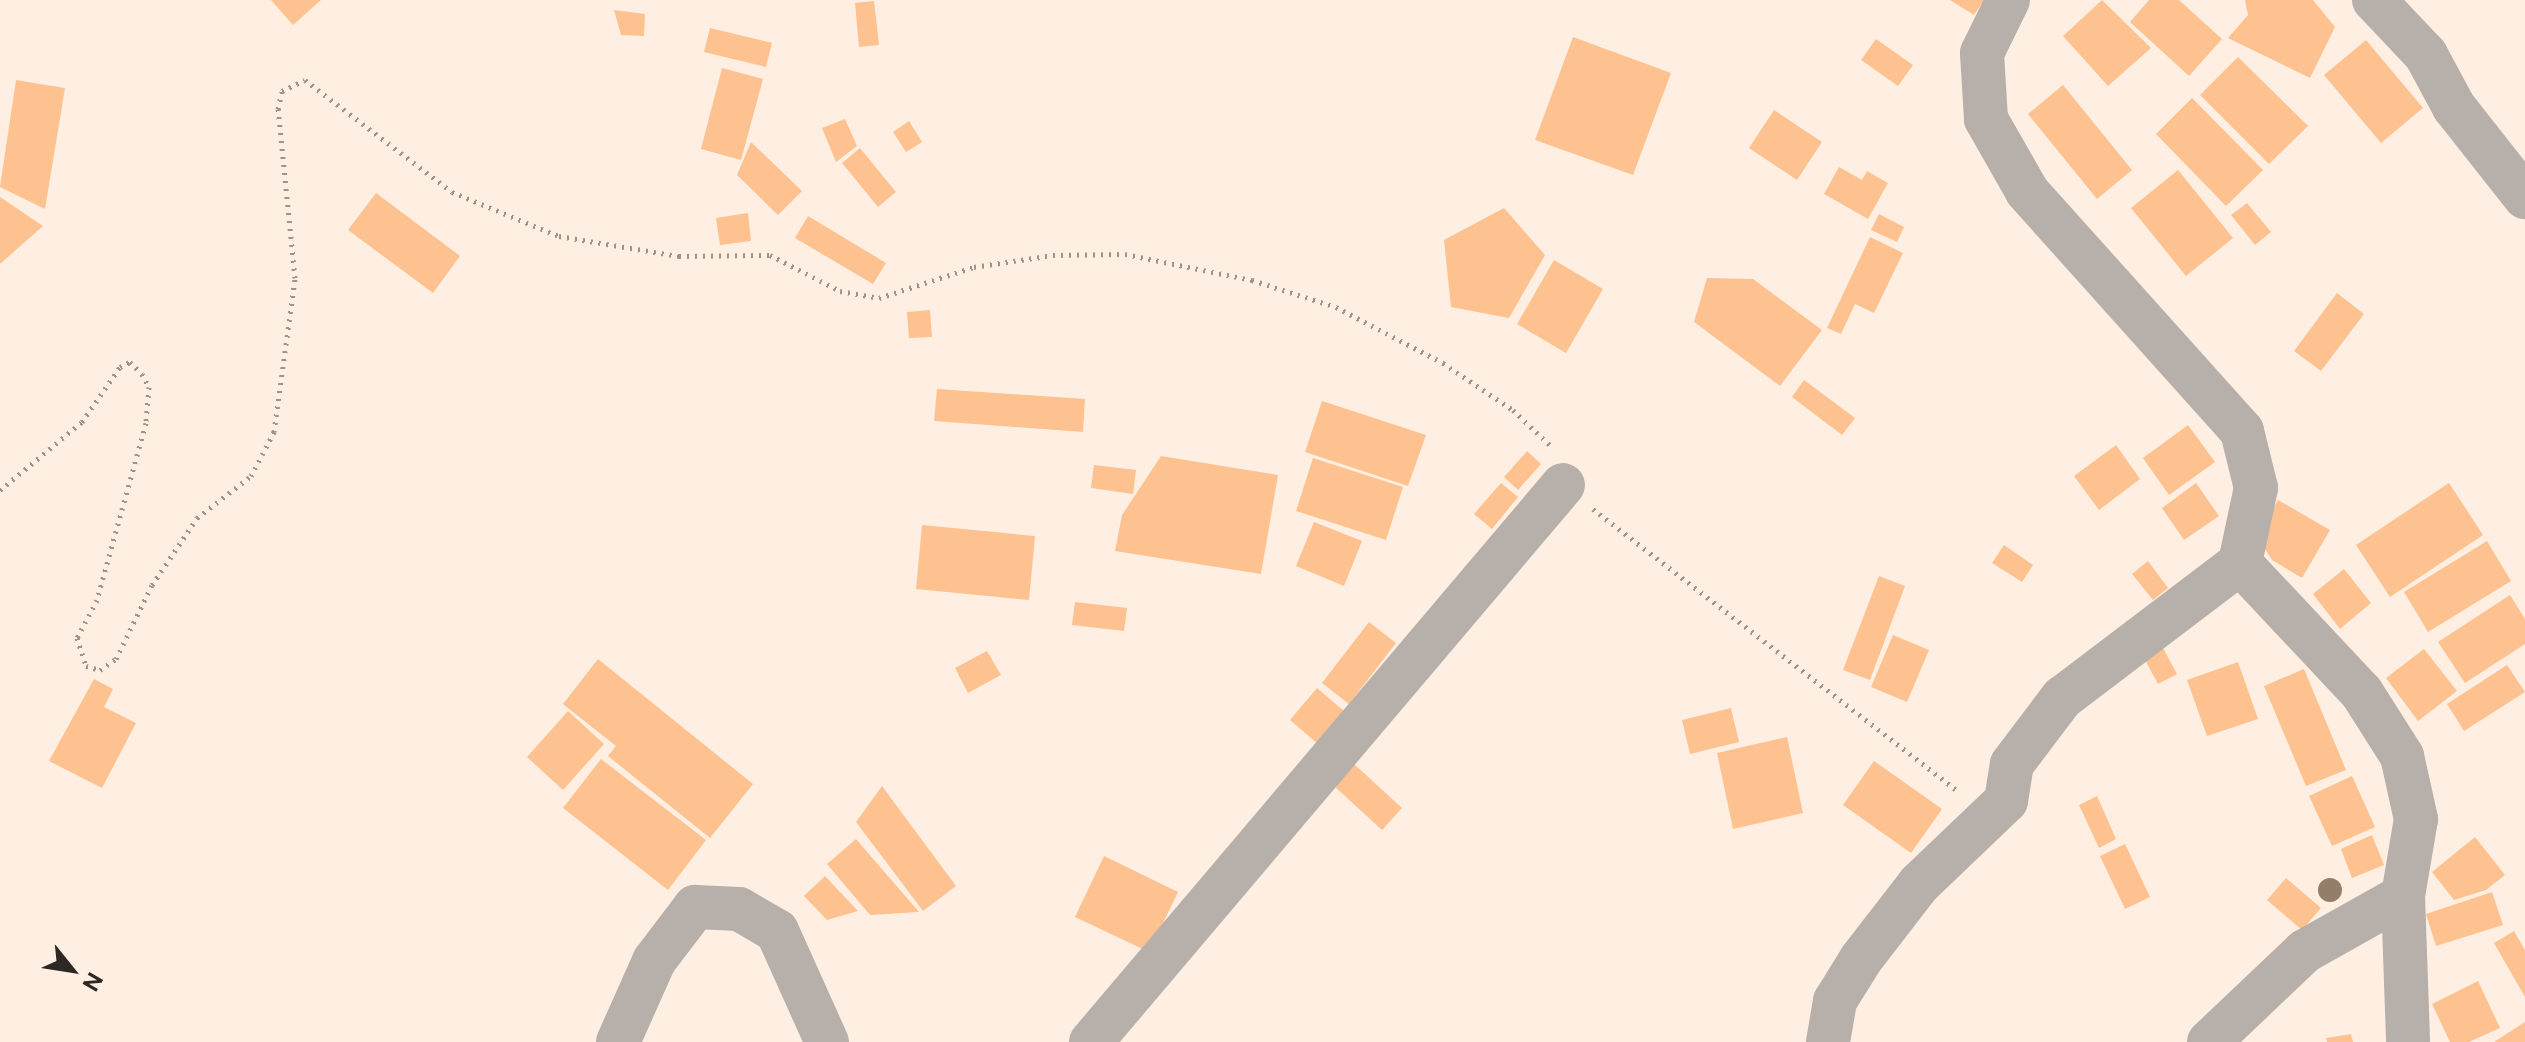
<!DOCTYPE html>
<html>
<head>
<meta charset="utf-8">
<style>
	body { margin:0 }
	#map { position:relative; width:2525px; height:1042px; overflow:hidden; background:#ffefe3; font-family:"Public Sans",sans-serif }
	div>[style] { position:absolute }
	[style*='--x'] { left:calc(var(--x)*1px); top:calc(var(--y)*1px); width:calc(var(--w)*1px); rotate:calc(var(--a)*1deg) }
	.building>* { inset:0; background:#fec290 }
	.path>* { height:5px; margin-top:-2.5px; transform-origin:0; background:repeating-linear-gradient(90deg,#9e928a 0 2px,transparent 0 8px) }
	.minor>* { height:44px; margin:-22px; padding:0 22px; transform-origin:22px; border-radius:22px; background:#b6afaa }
	.trees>* { width:24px; height:24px; margin:-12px; border-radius:50%; background:#957e69 }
	span { translate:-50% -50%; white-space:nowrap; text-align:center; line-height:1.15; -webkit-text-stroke:8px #ffefe3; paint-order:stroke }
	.north { position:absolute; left:32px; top:930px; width:80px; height:80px; -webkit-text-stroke:6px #ffefe3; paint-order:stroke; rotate:120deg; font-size:22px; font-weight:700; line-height:32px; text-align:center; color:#2e2824 }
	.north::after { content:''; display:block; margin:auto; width:28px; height:36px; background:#2e2824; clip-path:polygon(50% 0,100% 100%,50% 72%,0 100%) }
</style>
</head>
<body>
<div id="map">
	<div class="building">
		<i style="clip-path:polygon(271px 0,321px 0,293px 25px)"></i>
		<i style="clip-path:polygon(1950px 0,1984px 0,1974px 15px)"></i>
		<i style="clip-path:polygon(2102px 0,2151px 48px,2108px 86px,2063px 36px)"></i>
		<i style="clip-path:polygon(2149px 0,2179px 0,2222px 39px,2189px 76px,2130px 22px)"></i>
		<i style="clip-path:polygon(2245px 0,2313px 0,2335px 27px,2310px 78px,2228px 38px,2248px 15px)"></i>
		<i style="clip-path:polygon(874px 1px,879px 45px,859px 47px,855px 3px)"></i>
		<i style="clip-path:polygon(614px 10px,645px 14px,644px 36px,621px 35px)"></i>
		<i style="clip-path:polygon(710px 28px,772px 43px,766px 67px,704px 52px)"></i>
		<i style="clip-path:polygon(1573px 37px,1671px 73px,1633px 175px,1535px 140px)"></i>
		<i style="clip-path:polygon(1876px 39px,1913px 65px,1898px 86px,1861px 60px)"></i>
		<i style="clip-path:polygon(2366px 40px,2423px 108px,2381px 143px,2324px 75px)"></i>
		<i style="clip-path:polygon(2238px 57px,2308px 126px,2269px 164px,2200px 95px)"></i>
		<i style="clip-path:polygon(722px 68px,763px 79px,741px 160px,701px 149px)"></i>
		<i style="clip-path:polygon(16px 80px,65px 88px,45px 209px,0 187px)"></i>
		<i style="clip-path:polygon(2063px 85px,2132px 170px,2097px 199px,2028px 114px)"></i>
		<i style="clip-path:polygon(2192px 98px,2263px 170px,2226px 206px,2156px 134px)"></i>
		<i style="clip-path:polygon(1774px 110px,1822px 142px,1797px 180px,1749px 148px)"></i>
		<i style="clip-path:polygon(845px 119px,857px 146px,836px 162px,822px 128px)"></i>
		<i style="clip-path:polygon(909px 121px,922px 142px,906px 152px,893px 132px)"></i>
		<i style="clip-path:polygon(751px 142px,802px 191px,778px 215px,737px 175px)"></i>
		<i style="clip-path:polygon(860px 148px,896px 192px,878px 207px,842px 163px)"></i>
		<i style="clip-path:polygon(1839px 167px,1862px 180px,1867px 171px,1888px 183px,1868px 219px,1824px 194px)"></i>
		<i style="clip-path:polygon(2178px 170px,2233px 238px,2186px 276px,2131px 208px)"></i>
		<i style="clip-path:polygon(376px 193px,460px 256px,433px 293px,348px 230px)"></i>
		<i style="clip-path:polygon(0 197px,43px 226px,0 264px)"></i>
		<i style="clip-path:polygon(2247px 203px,2271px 232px,2255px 245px,2231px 215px)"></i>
		<i style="clip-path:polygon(1504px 208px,1545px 255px,1509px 318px,1451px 307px,1444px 240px)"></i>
		<i style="clip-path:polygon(748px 213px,751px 241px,720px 245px,716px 218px)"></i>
		<i style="clip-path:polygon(1879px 214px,1904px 227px,1897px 242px,1871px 230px)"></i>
		<i style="clip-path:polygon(808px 216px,886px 263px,873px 284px,795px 238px)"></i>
		<i style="clip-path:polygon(1870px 237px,1903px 253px,1874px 313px,1855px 304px,1841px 334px,1827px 328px)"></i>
		<i style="clip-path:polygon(1554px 260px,1603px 289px,1566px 353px,1517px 324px)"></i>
		<i style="clip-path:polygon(1707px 278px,1753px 279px,1822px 330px,1780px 386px,1694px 322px)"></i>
		<i style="clip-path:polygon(2337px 293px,2364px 314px,2321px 371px,2294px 351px)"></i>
		<i style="clip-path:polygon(930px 310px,932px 337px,909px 338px,907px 312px)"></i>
		<i style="clip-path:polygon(1804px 380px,1855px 418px,1842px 435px,1792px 397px)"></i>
		<i style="clip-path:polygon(937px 389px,1085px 399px,1083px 432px,934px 421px)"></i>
		<i style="clip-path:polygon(1322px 401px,1426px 435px,1408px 486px,1305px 452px)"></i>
		<i style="clip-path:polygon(2188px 425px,2215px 462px,2169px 495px,2143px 458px)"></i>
		<i style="clip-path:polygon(2116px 445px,2140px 479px,2099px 510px,2074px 476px)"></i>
		<i style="clip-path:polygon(1527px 451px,1541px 464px,1518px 490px,1504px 477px)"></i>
		<i style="clip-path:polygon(1161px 456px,1278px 475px,1261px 574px,1115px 551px,1122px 515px)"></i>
		<i style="clip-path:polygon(1313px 458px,1403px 487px,1386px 540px,1296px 511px)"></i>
		<i style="clip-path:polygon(1094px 465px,1136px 470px,1133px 494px,1091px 488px)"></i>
		<i style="clip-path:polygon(1501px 483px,1518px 497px,1492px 529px,1474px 514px)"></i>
		<i style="clip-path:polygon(2196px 483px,2219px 516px,2184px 540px,2162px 508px)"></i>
		<i style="clip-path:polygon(2449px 483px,2483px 535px,2390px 597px,2356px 545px)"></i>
		<i style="clip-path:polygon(2278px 500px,2330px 530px,2302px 578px,2272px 560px,2257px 536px)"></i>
		<i style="clip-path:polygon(1314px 522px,1362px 541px,1344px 586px,1296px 566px)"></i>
		<i style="clip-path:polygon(922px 525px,1035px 536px,1029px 600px,916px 589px)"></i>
		<i style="clip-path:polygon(2487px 541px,2511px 581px,2428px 632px,2404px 592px)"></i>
		<i style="clip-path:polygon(2004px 545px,2033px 565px,2022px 582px,1992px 563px)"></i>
		<i style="clip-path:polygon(2148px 561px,2168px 588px,2153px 600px,2132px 574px)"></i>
		<i style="clip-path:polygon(2344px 569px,2371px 603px,2340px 629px,2313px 594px)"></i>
		<i style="clip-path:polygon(1879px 576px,1905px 586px,1870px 680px,1843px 670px)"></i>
		<i style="clip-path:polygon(2510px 595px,2525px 619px,2525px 644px,2465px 683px,2438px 642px)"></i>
		<i style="clip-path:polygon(1075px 602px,1127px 608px,1124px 631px,1072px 625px)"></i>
		<i style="clip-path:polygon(1369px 622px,1396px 643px,1349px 704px,1322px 683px)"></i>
		<i style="clip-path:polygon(1893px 635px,1929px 650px,1907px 702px,1871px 687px)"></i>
		<i style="clip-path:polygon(2163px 648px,2177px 674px,2158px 684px,2144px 658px)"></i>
		<i style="clip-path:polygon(2424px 649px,2457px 691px,2418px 721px,2386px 678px)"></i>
		<i style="clip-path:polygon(987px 651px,1001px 675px,968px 693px,955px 668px)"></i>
		<i style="clip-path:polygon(598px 659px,753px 784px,710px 838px,608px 756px,616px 746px,563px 704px)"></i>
		<i style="clip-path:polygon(2238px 662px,2258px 719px,2207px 736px,2187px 680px)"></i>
		<i style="clip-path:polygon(2507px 665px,2525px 692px,2464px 731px,2447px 704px)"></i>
		<i style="clip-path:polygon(2304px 669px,2346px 770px,2306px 786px,2264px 686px)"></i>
		<i style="clip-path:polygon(94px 679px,113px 689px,104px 707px,136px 723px,102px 788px,49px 761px)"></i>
		<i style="clip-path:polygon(1317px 688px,1345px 712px,1318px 744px,1290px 720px)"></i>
		<i style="clip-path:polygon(1731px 708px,1739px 742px,1690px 754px,1682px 720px)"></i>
		<i style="clip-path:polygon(568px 711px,604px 744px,563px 790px,527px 757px)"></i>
		<i style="clip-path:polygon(1787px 737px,1803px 813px,1733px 829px,1717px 753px)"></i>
		<i style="clip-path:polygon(601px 759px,706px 840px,668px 890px,563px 808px)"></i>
		<i style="clip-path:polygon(1874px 761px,1942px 809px,1911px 853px,1843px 805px)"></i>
		<i style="clip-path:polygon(1354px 764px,1402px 808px,1382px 830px,1334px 786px)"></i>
		<i style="clip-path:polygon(2352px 776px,2375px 827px,2332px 846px,2309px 796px)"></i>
		<i style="clip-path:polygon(882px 786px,956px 886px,923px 911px,856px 822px)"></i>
		<i style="clip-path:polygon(2097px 796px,2116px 839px,2099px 848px,2079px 805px)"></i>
		<i style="clip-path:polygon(2372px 835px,2384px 865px,2352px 878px,2341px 849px)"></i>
		<i style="clip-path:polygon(2475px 837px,2505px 875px,2486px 890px,2454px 900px,2432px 872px)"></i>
		<i style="clip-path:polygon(856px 839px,919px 912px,870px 915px,827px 864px)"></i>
		<i style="clip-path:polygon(2125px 844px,2150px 897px,2125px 909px,2100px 856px)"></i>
		<i style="clip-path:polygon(1104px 856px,1178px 892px,1149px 952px,1075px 917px)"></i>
		<i style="clip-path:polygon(825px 876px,858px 911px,827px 920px,804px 896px)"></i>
		<i style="clip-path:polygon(2286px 878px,2321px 908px,2302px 930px,2267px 900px)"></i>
		<i style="clip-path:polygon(2492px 892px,2503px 925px,2436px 946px,2426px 914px)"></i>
		<i style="clip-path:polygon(2514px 931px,2525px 950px,2525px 997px,2494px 943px)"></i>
		<i style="clip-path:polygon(2478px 981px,2500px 1028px,2469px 1042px,2450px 1042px,2432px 1004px)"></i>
		<i style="clip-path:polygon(2525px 1022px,2525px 1042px,2494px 1042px)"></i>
		<i style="clip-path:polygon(2351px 1034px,2353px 1042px,2327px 1042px,2326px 1038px)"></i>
	</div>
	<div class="path">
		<i style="--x:0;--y:490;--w:107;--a:-39.7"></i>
		<i style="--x:82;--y:422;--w:67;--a:-55.4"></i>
		<i style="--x:120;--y:367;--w:11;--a:-27"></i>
		<i style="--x:130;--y:362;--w:17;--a:45"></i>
		<i style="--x:142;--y:374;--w:15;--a:62"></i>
		<i style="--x:149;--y:387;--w:36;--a:95"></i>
		<i style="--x:146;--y:423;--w:184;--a:105.5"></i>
		<i style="--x:97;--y:600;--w:43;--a:117.8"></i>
		<i style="--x:77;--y:638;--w:29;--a:72"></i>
		<i style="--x:86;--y:666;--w:15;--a:16"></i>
		<i style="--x:100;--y:670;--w:19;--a:-35"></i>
		<i style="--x:116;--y:659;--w:82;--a:-64.1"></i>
		<i style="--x:152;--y:585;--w:81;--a:-56.1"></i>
		<i style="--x:197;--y:518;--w:68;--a:-37.9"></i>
		<i style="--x:251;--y:476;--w:50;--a:-62.4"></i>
		<i style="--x:274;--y:432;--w:155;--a:-82.2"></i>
		<i style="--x:295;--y:278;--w:170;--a:-95.7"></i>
		<i style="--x:278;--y:109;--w:18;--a:-77"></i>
		<i style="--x:282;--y:91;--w:25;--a:-26"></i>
		<i style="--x:305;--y:80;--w:185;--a:37.3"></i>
		<i style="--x:452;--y:192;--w:116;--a:22.4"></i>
		<i style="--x:559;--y:236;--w:122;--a:9.5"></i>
		<i style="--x:679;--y:256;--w:91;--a:-0.6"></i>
		<i style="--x:770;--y:255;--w:79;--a:27.2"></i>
		<i style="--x:840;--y:291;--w:40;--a:10"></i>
		<i style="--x:879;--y:298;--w:100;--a:-18.1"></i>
		<i style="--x:974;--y:267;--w:80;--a:-8.6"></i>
		<i style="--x:1053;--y:255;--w:72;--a:-0.8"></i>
		<i style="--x:1125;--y:254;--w:130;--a:11.6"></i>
		<i style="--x:1252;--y:280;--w:88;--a:17.8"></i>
		<i style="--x:1336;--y:307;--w:121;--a:27.6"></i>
		<i style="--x:1443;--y:363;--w:84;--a:33.9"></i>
		<i style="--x:1513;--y:410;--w:52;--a:43.5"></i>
		<i style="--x:1593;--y:509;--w:461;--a:37.7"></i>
	</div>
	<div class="minor">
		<i style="--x:2374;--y:0;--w:76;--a:46.6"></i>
		<i style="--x:2426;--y:55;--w:59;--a:61.7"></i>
		<i style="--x:2454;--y:107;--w:115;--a:51.7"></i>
		<i style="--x:2240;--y:563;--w:178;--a:46.8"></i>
		<i style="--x:2362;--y:693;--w:75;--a:57.6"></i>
		<i style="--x:2402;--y:756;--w:65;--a:77.5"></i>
		<i style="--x:2416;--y:819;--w:78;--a:99.6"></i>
		<i style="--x:2403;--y:896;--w:146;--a:88"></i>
		<i style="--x:618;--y:1042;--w:89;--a:-66"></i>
		<i style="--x:654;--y:961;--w:68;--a:-52.8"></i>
		<i style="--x:695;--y:907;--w:44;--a:2.6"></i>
		<i style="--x:739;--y:909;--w:44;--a:30.1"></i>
		<i style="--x:777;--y:931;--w:122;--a:65.8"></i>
		<i style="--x:1091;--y:1042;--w:730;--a:-49.72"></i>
		<i style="--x:1828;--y:1042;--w:42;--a:-80.3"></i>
		<i style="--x:1835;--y:1001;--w:49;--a:-58.2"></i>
		<i style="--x:1861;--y:959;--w:95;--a:-52.3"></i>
		<i style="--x:1919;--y:884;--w:120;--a:-43.7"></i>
		<i style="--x:2006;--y:801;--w:37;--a:-81"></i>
		<i style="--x:2012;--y:764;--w:83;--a:-52.9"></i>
		<i style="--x:2062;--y:698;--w:223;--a:-37.2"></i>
		<i style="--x:2240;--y:563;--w:77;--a:-78"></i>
		<i style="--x:2256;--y:488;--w:59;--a:-103.8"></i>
		<i style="--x:2242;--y:431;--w:322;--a:-131.9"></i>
		<i style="--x:2027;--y:191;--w:83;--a:-119.7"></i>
		<i style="--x:1986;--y:119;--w:66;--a:-93.5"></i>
		<i style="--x:1982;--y:53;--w:59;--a:-63.9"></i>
		<i style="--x:2209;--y:1042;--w:132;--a:-43.5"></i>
		<i style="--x:2305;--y:951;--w:112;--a:-29.3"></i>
	</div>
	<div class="trees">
		<i style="left:2330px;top:890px"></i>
	</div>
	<div class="north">N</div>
</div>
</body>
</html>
